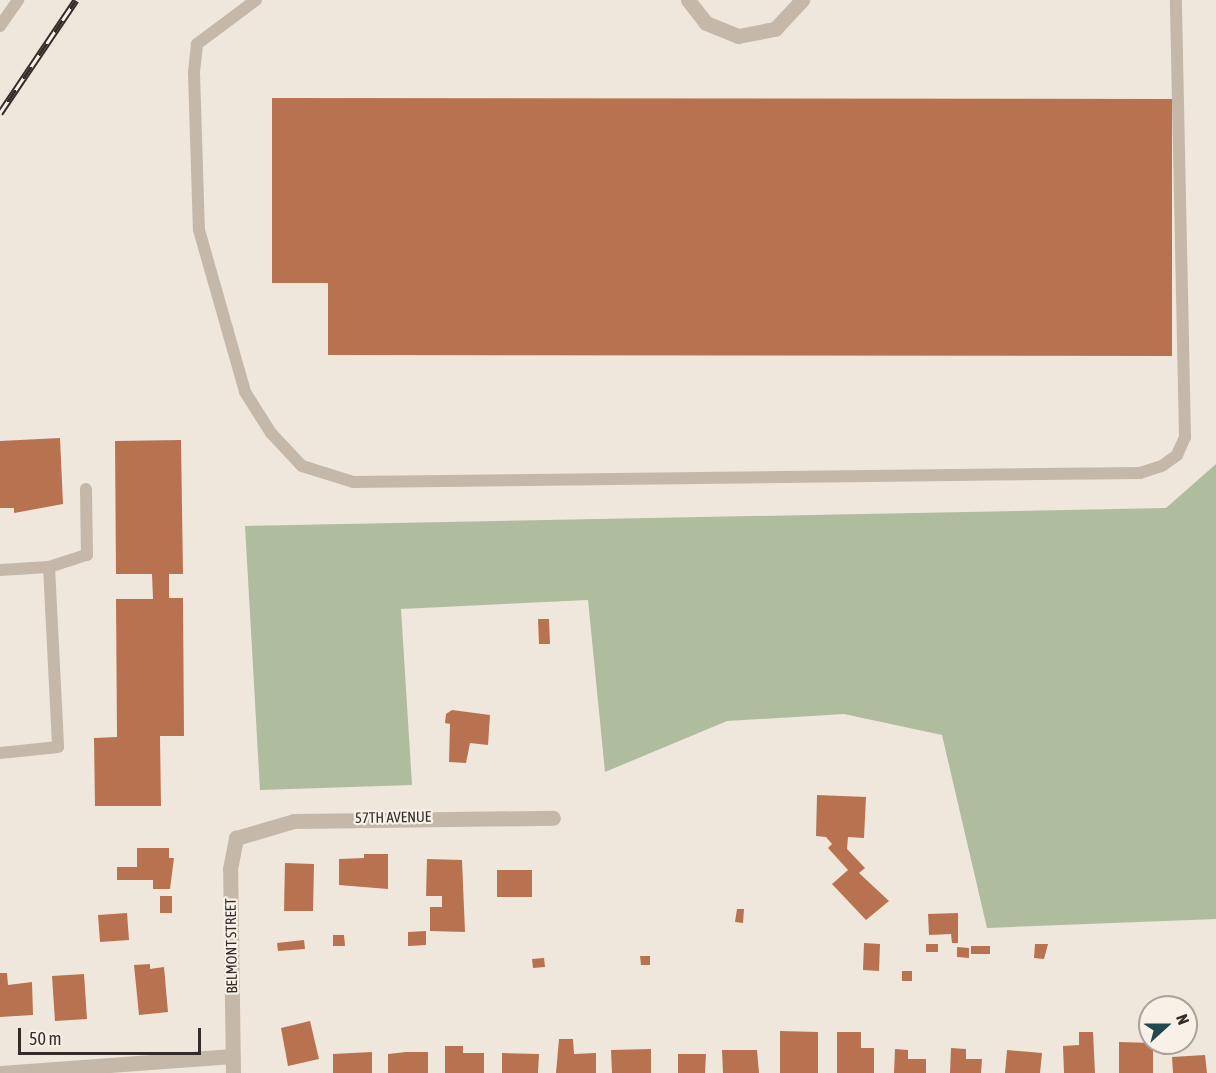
<!DOCTYPE html>
<html>
<head>
<meta charset="utf-8">
<style>
	body { margin:0 }
	#map { position:relative; width:1216px; height:1073px; overflow:hidden; background:#efe7db; font-family:"Asap Condensed",sans-serif }
	div>[style] { position:absolute }
	[style*='--x'] { left:calc(var(--x)*1px); top:calc(var(--y)*1px); width:calc(var(--w)*1px); rotate:calc(var(--a)*1deg) }
	.green>* { inset:0; background:#afbc9d }
	.building>* { inset:0; background:#b87250 }
	.lane>* { height:12px; margin:-6px; padding:0 6px; transform-origin:6px; border-radius:6px; background:#c5b8a9 }
	.street>* { height:15px; margin:-7.5px; padding:0 7.5px; transform-origin:7.5px; border-radius:7.5px; background:#c5b8a9 }
	.rail>* { height:7px; margin-top:-3.5px; transform-origin:0; background:repeating-linear-gradient(90deg,#f7f1e7 0 14px,#332c28 0 28px); box-sizing:border-box; border-block:2px solid #332c28 }
	span { translate:-50% -50%; white-space:nowrap; text-align:center; line-height:1.15; -webkit-text-stroke:4.5px #f7f1e7; paint-order:stroke }
	.street-label { font-size:15px; color:#332c28 }
	.north { position:absolute; left:1138px; top:995px; width:60px; height:60px; box-sizing:border-box; background:#f7f1e7; border:2px solid #a9a29b; border-radius:50%; rotate:69deg; font-size:16px; font-weight:700; line-height:24px; text-align:center; color:#332c28 }
	.north::after { content:''; display:block; margin:auto; width:21px; height:27px; background:#224950; clip-path:polygon(50% 0,100% 100%,50% 72%,0 100%) }
	.scale { position:absolute; left:18px; top:1028px; width:183px; height:27px; box-sizing:border-box; border:3px solid #332c28; border-top:0; padding-left:8px; font-size:18px; line-height:21px; white-space:nowrap; color:#332c28; -webkit-text-stroke:4px #f7f1e7; paint-order:stroke }
</style>
</head>
<body>
<div id="map">
	<div class="green">
		<i style="clip-path:polygon(1216px 464px,1216px 919px,987px 928px,942px 735px,844px 714px,727px 721px,605px 772px,588px 600px,401px 609px,412px 785px,260px 790px,245px 526px,1166px 508px)"></i>
	</div>
	<div class="building">
		<i style="clip-path:polygon(272px 98px,1172px 99px,1172px 356px,328px 355px,328px 283px,272px 283px)"></i>
		<i style="clip-path:polygon(60px 438px,63px 504px,14px 513px,14px 508px,0 508px,0 441px)"></i>
		<i style="clip-path:polygon(181px 440px,183px 574px,169px 574px,169px 598px,183px 598px,184px 736px,160px 736px,161px 806px,95px 806px,94px 738px,117px 737px,116px 599px,153px 599px,152px 574px,116px 574px,115px 441px)"></i>
		<i style="clip-path:polygon(538px 619px,549px 619px,550px 644px,539px 644px)"></i>
		<i style="clip-path:polygon(452px 710px,490px 715px,488px 745px,470px 743px,466px 763px,449px 762px,450px 724px,445px 723px,446px 714px)"></i>
		<i style="clip-path:polygon(817px 795px,866px 797px,864px 838px,848px 837px,847px 849px,865px 868px,859px 873px,889px 901px,866px 920px,832px 884px,848px 870px,828px 848px,832px 844px,826px 837px,816px 836px)"></i>
		<i style="clip-path:polygon(137px 848px,169px 848px,169px 858px,174px 858px,170px 889px,153px 889px,153px 880px,117px 880px,117px 867px,137px 867px)"></i>
		<i style="clip-path:polygon(364px 854px,388px 854px,388px 889px,339px 885px,339px 859px,364px 858px)"></i>
		<i style="clip-path:polygon(427px 859px,462px 860px,465px 932px,430px 931px,430px 907px,442px 907px,442px 896px,426px 896px)"></i>
		<i style="clip-path:polygon(285px 863px,314px 864px,313px 911px,284px 911px)"></i>
		<i style="clip-path:polygon(497px 870px,532px 870px,532px 897px,497px 897px)"></i>
		<i style="clip-path:polygon(160px 896px,172px 896px,172px 913px,160px 913px)"></i>
		<i style="clip-path:polygon(737px 909px,744px 909px,743px 923px,735px 922px)"></i>
		<i style="clip-path:polygon(127px 913px,129px 940px,100px 942px,98px 915px)"></i>
		<i style="clip-path:polygon(958px 913px,958px 943px,952px 943px,951px 934px,929px 935px,928px 914px)"></i>
		<i style="clip-path:polygon(426px 931px,426px 945px,408px 946px,408px 932px)"></i>
		<i style="clip-path:polygon(333px 935px,344px 935px,345px 946px,333px 946px)"></i>
		<i style="clip-path:polygon(304px 940px,305px 949px,278px 951px,277px 943px)"></i>
		<i style="clip-path:polygon(864px 943px,880px 944px,879px 971px,863px 970px)"></i>
		<i style="clip-path:polygon(926px 944px,938px 944px,938px 952px,926px 952px)"></i>
		<i style="clip-path:polygon(1035px 944px,1048px 944px,1044px 959px,1034px 958px)"></i>
		<i style="clip-path:polygon(971px 946px,990px 946px,990px 954px,971px 954px)"></i>
		<i style="clip-path:polygon(957px 947px,969px 948px,969px 958px,957px 957px)"></i>
		<i style="clip-path:polygon(640px 956px,650px 956px,650px 965px,641px 965px)"></i>
		<i style="clip-path:polygon(544px 958px,545px 967px,533px 968px,532px 959px)"></i>
		<i style="clip-path:polygon(150px 964px,150px 969px,164px 967px,168px 1012px,139px 1015px,134px 965px)"></i>
		<i style="clip-path:polygon(902px 971px,912px 971px,912px 981px,902px 981px)"></i>
		<i style="clip-path:polygon(0 973px,7px 973px,8px 985px,32px 982px,33px 1015px,0 1017px)"></i>
		<i style="clip-path:polygon(84px 974px,87px 1019px,55px 1021px,52px 976px)"></i>
		<i style="clip-path:polygon(310px 1021px,319px 1059px,288px 1066px,281px 1028px)"></i>
		<i style="clip-path:polygon(780px 1031px,818px 1032px,818px 1073px,780px 1073px)"></i>
		<i style="clip-path:polygon(837px 1032px,861px 1032px,861px 1048px,874px 1048px,874px 1073px,837px 1073px)"></i>
		<i style="clip-path:polygon(1079px 1032px,1093px 1032px,1095px 1073px,1064px 1073px,1063px 1046px,1079px 1045px)"></i>
		<i style="clip-path:polygon(559px 1039px,573px 1039px,574px 1054px,596px 1053px,596px 1073px,556px 1073px)"></i>
		<i style="clip-path:polygon(1119px 1042px,1153px 1043px,1153px 1073px,1119px 1073px)"></i>
		<i style="clip-path:polygon(445px 1046px,463px 1046px,463px 1053px,484px 1053px,484px 1073px,445px 1073px)"></i>
		<i style="clip-path:polygon(951px 1048px,966px 1049px,966px 1059px,982px 1059px,981px 1073px,950px 1073px)"></i>
		<i style="clip-path:polygon(651px 1049px,651px 1073px,612px 1073px,611px 1050px)"></i>
		<i style="clip-path:polygon(895px 1049px,908px 1050px,908px 1059px,926px 1059px,926px 1073px,894px 1073px)"></i>
		<i style="clip-path:polygon(722px 1050px,757px 1050px,759px 1073px,723px 1073px)"></i>
		<i style="clip-path:polygon(1007px 1050px,1042px 1053px,1040px 1073px,1005px 1073px)"></i>
		<i style="clip-path:polygon(372px 1052px,372px 1073px,333px 1073px,333px 1054px)"></i>
		<i style="clip-path:polygon(406px 1052px,428px 1052px,428px 1073px,388px 1073px,388px 1054px)"></i>
		<i style="clip-path:polygon(502px 1053px,539px 1054px,538px 1073px,502px 1073px)"></i>
		<i style="clip-path:polygon(678px 1054px,706px 1054px,705px 1073px,678px 1073px)"></i>
		<i style="clip-path:polygon(1205px 1055px,1207px 1073px,1173px 1073px,1172px 1057px)"></i>
	</div>
	<div class="lane">
		<i style="--x:256;--y:0;--w:74;--a:143.3"></i>
		<i style="--x:197;--y:44;--w:29;--a:96"></i>
		<i style="--x:194;--y:73;--w:157;--a:88.2"></i>
		<i style="--x:199;--y:230;--w:168;--a:74.1"></i>
		<i style="--x:245;--y:392;--w:49;--a:57.6"></i>
		<i style="--x:271;--y:433;--w:45;--a:46.8"></i>
		<i style="--x:302;--y:466;--w:53;--a:17.4"></i>
		<i style="--x:353;--y:482;--w:787;--a:-0.66"></i>
		<i style="--x:1140;--y:473;--w:23;--a:-18"></i>
		<i style="--x:1162;--y:466;--w:19;--a:-36"></i>
		<i style="--x:1177;--y:455;--w:20;--a:-66"></i>
		<i style="--x:1185;--y:437;--w:437;--a:-91.2"></i>
		<i style="--x:0;--y:26;--w:32;--a:-55"></i>
		<i style="--x:49;--y:567;--w:40;--a:-18"></i>
		<i style="--x:87;--y:555;--w:66;--a:-90.9"></i>
		<i style="--x:0;--y:570;--w:49;--a:-3.5"></i>
		<i style="--x:49;--y:567;--w:180;--a:87.1"></i>
		<i style="--x:58;--y:747;--w:58;--a:174.1"></i>
	</div>
	<div class="street">
		<i style="--x:688;--y:0;--w:29;--a:52"></i>
		<i style="--x:706;--y:23;--w:35;--a:22"></i>
		<i style="--x:738;--y:36;--w:38;--a:-11"></i>
		<i style="--x:775;--y:29;--w:40;--a:-47"></i>
		<i style="--x:1;--y:1073;--w:232;--a:-4.2"></i>
		<i style="--x:233;--y:1073;--w:204;--a:-90.8"></i>
		<i style="--x:230;--y:869;--w:32;--a:-79"></i>
		<i style="--x:236;--y:838;--w:60;--a:-16.3"></i>
		<i style="--x:294;--y:821;--w:259;--a:-0.7"></i>
	</div>
	<div class="rail">
		<i style="--x:0;--y:113;--w:136;--a:-56.1"></i>
	</div>
	<div class="street-label">
		<span style="left:393px;top:817px;rotate:-1deg">57TH AVENUE</span>
		<span style="left:231px;top:946px;rotate:-91deg">BELMONT STREET</span>
	</div>
	<div class="north">N</div>
	<div class="scale">50 m</div>
</div>
</body>
</html>
